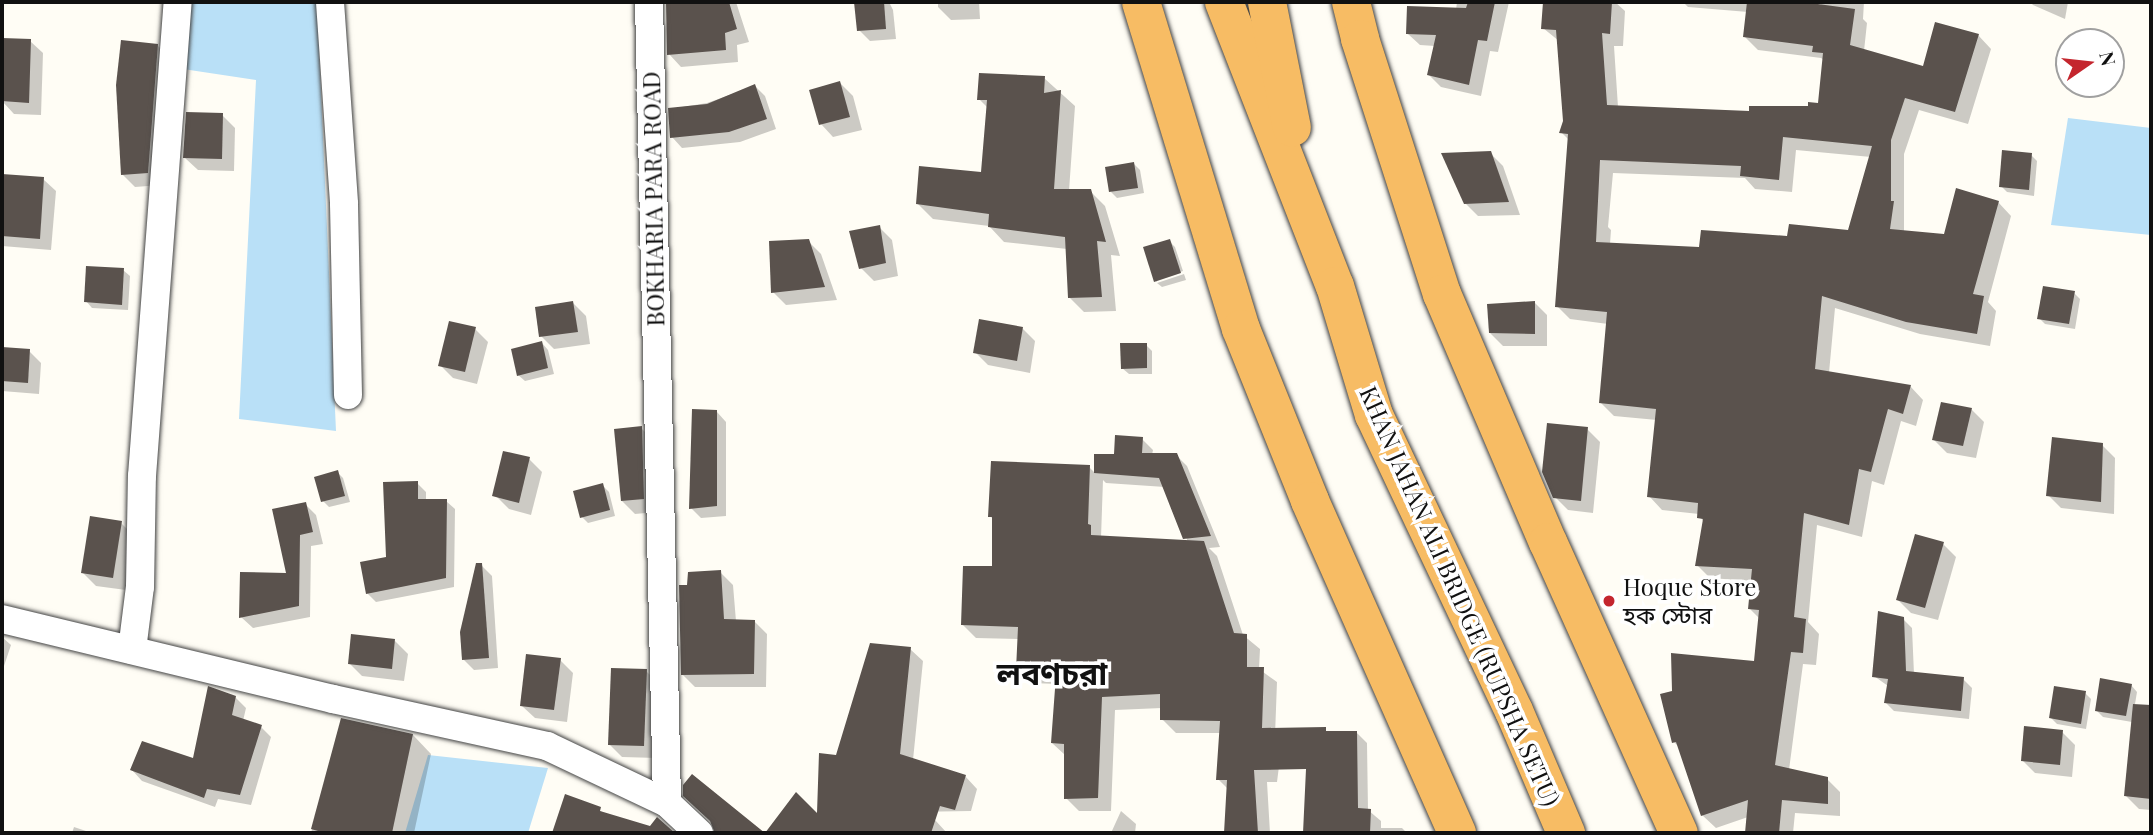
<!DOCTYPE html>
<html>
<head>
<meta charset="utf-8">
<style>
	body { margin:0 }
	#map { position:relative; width:2153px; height:835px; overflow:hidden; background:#fffdf5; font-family:"Playfair Display","Noto Sans Bengali",serif }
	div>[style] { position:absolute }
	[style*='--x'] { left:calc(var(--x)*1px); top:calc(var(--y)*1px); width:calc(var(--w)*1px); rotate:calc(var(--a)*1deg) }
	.water>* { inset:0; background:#b9e0f7 }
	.shadow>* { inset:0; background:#0003 }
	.building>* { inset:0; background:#5a524d }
	.roads { filter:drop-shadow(0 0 2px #444) drop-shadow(0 0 2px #444) }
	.minor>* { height:28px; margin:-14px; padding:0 14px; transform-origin:14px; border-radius:14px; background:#fff }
	.trunk>* { height:38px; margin:-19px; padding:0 19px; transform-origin:19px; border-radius:19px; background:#f7bc64 }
	.dots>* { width:19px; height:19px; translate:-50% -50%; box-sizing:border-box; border:4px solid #fff; border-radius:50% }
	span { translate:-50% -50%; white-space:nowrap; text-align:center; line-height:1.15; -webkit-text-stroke:7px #fff; paint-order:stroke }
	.street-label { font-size:24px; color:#111 }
	.poi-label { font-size:24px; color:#111 }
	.left { translate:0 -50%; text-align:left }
	.district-label { font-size:32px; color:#111; font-weight:700 }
	.frame { position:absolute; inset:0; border:4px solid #111; pointer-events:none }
	.north { position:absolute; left:2055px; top:28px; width:70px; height:70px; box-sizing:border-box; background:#fff; border:2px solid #a0a0a0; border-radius:50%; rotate:76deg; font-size:19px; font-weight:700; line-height:28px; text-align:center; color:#111 }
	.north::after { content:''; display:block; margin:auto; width:24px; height:32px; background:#c4262e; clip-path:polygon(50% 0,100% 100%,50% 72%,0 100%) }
</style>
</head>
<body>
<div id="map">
	<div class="water">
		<i style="clip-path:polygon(186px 2px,317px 2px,336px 431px,239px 419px,256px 80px,183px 69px)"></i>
		<i style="clip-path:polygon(2068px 118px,2151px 128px,2151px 235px,2051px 225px)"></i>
		<i style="clip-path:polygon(428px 755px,548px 768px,528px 833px,405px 833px)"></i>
	</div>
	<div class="shadow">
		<i style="clip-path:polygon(667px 2px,736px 2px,749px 42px,737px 45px,738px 62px,681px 67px,669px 54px)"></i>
		<i style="clip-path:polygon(856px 2px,889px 2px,893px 10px,896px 39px,870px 41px,859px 30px)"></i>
		<i style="clip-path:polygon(938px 2px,979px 2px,980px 19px,951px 20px,938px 7px)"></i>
		<i style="clip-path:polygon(1457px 2px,1509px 2px,1498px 52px,1490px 51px,1481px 96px,1441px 87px,1429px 75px,1435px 46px,1420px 45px,1408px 34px,1456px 10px)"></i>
		<i style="clip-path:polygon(evenodd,1545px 2px,1615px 2px,1625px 11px,1623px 46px,1614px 46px,1618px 107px,1750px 113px,1820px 105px,1824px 60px,1821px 58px,1758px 50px,1745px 37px,1748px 12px,1688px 7px,1683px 2px,1774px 2px,1820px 8px,1821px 2px,1864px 2px,1863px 19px,1867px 23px,1864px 51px,1924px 68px,1978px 35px,1991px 49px,1968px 124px,1919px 110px,1904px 154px,1904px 232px,1945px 236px,1998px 202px,2011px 216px,1988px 302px,1996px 311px,1990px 346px,1920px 334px,1835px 308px,1829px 373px,1910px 386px,1923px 400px,1916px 426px,1901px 421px,1884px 485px,1872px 481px,1862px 537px,1817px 525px,1808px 622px,1819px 634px,1816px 665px,1803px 664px,1789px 770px,1827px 779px,1840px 792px,1840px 816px,1795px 813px,1793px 833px,1747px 833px,1748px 817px,1716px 828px,1702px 815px,1680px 748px,1674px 742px,1756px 663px,1760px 619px,1750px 609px,1752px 581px,1710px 578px,1697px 565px,1704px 523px,1699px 514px,1662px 510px,1649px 496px,1657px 420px,1614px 416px,1600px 402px,1608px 324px,1570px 319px,1557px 306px,1569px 140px,1561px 132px,1564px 121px,1559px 41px,1543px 28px,1545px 2px,1796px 150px,1871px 157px,1849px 232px,1700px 248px,1610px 244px,1611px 230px,1608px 227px,1613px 173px,1745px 178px,1755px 189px,1792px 192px,1796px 150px)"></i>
		<i style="clip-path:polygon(2030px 2px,2068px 2px,2065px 19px,2033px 5px)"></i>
		<i style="clip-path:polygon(4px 40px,30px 41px,43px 53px,41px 115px,14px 114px,2px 101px)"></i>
		<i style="clip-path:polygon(157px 45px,170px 58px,161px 185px,135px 187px,122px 174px)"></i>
		<i style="clip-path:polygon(1044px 78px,1075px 106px,1069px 191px,1090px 191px,1105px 206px,1120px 256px,1111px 255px,1116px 311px,1084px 312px,1069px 297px,1067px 249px,1004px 242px,989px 226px,933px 219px,918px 204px,983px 174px,988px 108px,979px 99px)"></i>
		<i style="clip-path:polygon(840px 83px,853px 96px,862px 130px,833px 137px,821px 124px)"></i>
		<i style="clip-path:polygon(755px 86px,765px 96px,776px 129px,740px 142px,682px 148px,672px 137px,670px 109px,707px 103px)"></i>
		<i style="clip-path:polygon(222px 115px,235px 128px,234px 171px,198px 170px,185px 158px)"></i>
		<i style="clip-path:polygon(1490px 153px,1503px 166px,1520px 215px,1478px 216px,1465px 203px)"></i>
		<i style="clip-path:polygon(2031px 155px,2037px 161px,2034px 196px,2007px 192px,2001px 186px)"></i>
		<i style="clip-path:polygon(1134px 164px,1140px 170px,1144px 193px,1117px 198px,1111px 192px)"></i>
		<i style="clip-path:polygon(2px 176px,43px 179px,56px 191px,51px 250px,2px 246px)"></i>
		<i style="clip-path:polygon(879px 227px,892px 240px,898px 276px,874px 281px,861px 268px)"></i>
		<i style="clip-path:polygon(808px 241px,821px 254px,837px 300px,786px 305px,773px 292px)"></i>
		<i style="clip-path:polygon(1169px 241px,1175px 247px,1183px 271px,1157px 280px,1157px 282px,1156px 281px)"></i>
		<i style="clip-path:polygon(123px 270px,130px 276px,128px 310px,92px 308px,86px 301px)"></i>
		<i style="clip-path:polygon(1184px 274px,1186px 280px,1162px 287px,1157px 283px)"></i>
		<i style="clip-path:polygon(2074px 293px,2080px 299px,2075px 329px,2045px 324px,2039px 318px)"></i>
		<i style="clip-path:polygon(1534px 302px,1547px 315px,1547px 346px,1503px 346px,1490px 333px)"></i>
		<i style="clip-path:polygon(573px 303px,586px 316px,590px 344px,554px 349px,541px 336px)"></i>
		<i style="clip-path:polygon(1022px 328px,1035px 341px,1030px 373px,988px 365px,975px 352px)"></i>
		<i style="clip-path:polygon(475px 329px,488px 342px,477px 384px,453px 378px,440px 365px)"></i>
		<i style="clip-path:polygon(542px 343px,548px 350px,554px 374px,525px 381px,518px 375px)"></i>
		<i style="clip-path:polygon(1146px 345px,1152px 351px,1152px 374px,1129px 374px,1122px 368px)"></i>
		<i style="clip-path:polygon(2px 349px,29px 351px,41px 363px,39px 394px,2px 391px)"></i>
		<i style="clip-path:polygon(1971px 409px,1984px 422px,1976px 458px,1947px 453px,1934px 440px)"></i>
		<i style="clip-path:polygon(717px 412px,726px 422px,726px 516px,701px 518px,691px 508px)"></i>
		<i style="clip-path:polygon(641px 428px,654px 441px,656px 512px,635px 514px,622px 501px)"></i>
		<i style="clip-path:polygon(1587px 429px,1600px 442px,1593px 513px,1568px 510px,1555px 497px)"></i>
		<i style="clip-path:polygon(evenodd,1142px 439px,1153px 450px,1152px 455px,1176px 455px,1187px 466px,1220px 547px,1209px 548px,1217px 556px,1243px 635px,1260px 649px,1259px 669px,1277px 682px,1275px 736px,1282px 743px,1277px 782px,1267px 782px,1270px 833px,1225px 833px,1228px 789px,1218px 779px,1221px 733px,1176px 733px,1162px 719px,1162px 708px,1115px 710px,1111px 811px,1079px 811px,1066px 798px,1065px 755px,1052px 743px,1057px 684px,1032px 683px,1018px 669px,1019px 639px,976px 638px,962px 624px,993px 568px,994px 520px,990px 516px,1089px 467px,1095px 473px,1142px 439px,1103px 480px,1106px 483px,1165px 487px,1188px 542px,1101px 538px,1103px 480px)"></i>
		<i style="clip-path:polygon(2102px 445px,2115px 458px,2114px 514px,2061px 508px,2048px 495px)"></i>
		<i style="clip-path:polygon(529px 459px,542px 472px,531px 515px,509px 509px,496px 496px)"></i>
		<i style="clip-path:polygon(337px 472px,343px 478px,350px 502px,329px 507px,323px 501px)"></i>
		<i style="clip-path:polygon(417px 483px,426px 492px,426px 500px,446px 501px,455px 509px,454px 587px,376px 602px,367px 593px,388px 559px)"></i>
		<i style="clip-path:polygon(602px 485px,609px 492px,615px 516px,588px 523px,582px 517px)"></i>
		<i style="clip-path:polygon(305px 504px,316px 515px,323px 544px,311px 546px,310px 617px,253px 628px,241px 617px,288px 575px)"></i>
		<i style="clip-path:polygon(121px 523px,134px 536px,126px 590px,96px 586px,83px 573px)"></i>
		<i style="clip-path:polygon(1943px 544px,1956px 557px,1938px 620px,1911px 613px,1898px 600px)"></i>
		<i style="clip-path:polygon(481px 565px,492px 576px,498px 668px,474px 670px,463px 659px)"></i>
		<i style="clip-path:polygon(720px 572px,733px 585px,736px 621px,754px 621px,767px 634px,766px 687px,695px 687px,682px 674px,689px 586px)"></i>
		<i style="clip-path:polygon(1903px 619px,1912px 628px,1914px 674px,1963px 679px,1972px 688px,1969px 719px,1894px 711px,1885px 702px,1888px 686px,1874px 676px)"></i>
		<i style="clip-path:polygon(2px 637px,11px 645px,4px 666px,2px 665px)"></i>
		<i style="clip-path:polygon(395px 641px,408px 654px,404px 681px,362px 676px,349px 663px)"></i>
		<i style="clip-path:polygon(910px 649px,923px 661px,913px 760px,965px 776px,977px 789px,971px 811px,911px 812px,935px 820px,947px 833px,767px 833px,796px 795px,819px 817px,837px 757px)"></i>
		<i style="clip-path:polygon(560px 660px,573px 673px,567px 722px,535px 718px,522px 706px)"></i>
		<i style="clip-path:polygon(646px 671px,659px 684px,657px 758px,622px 757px,609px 744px)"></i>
		<i style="clip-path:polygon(2131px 685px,2137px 692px,2132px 722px,2103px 717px,2096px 710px)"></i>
		<i style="clip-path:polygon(2085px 693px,2091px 699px,2086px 729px,2057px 724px,2051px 718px)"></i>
		<i style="clip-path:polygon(235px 697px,246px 708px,243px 721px,261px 727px,271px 737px,251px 805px,218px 799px,215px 807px,142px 781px,132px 770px,194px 760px)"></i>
		<i style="clip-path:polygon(342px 720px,413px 735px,431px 754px,414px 833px,311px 833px)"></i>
		<i style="clip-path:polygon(1356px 732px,1367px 743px,1368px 810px,1381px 821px,1381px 828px,1402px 828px,1407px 833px,1305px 833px,1309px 734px)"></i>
		<i style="clip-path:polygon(2062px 732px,2075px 745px,2072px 777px,2035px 773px,2022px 760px)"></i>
		<i style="clip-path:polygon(2131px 741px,2151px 743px,2151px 810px,2139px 809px,2126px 796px)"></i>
		<i style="clip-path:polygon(567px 797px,647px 831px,657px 819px,672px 833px,554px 833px)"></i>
		<i style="clip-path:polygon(1121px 811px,1136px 824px,1135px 833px,1111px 833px)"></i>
		<i style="clip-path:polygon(74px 827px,92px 833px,72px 833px)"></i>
	</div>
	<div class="building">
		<i style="clip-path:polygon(666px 2px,729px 2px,737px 29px,725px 33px,726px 50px,667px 55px)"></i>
		<i style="clip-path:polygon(854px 2px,884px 2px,886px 29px,857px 31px)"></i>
		<i style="clip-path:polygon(1468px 2px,1495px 2px,1487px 41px,1478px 40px,1469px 85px,1427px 75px,1436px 35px,1406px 34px,1407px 6px,1466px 8px)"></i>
		<i style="clip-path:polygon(evenodd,1543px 2px,1612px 2px,1610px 34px,1602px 33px,1607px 105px,1749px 111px,1749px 106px,1808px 106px,1808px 102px,1818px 103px,1823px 53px,1812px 52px,1813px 46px,1743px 37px,1747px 2px,1803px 2px,1855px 9px,1850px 45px,1923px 66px,1935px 22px,1979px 34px,1955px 112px,1905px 98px,1891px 140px,1891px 201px,1894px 201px,1890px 229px,1944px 234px,1956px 188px,1999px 201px,1973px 294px,1984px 296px,1977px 334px,1906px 322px,1822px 296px,1815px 369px,1911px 385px,1903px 414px,1888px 409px,1871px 472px,1859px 469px,1849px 525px,1804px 513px,1794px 617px,1806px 619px,1803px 653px,1791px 652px,1775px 765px,1828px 777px,1828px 804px,1782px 800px,1779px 833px,1745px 833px,1748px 800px,1701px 816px,1676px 742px,1672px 743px,1660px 694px,1672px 691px,1671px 653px,1754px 661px,1759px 610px,1748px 609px,1752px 569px,1695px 566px,1703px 519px,1697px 518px,1698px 503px,1647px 497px,1656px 409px,1599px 403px,1607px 312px,1555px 307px,1568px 134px,1559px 133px,1563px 121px,1556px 30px,1541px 29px,1543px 2px,1783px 137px,1872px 146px,1848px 230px,1789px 224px,1787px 236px,1701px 230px,1699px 247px,1596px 242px,1600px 160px,1741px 166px,1740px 176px,1779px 180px,1783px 137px)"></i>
		<i style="clip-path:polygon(2px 38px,31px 39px,29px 103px,2px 101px)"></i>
		<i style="clip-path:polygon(121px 40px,158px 44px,148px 173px,121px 175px,116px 85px)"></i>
		<i style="clip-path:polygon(979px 73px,1045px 76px,1044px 93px,1061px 90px,1054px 189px,1091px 189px,1106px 242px,1097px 241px,1102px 297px,1068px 298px,1065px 237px,988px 227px,989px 214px,916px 204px,919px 166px,981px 172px,987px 100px,977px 100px)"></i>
		<i style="clip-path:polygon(840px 81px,850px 117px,819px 125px,809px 90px)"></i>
		<i style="clip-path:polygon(755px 84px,767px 119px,729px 132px,670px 138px,668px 108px,707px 104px)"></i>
		<i style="clip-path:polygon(186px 112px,223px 113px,222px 159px,183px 158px)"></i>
		<i style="clip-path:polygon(2002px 150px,2032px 153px,2029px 190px,1999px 187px)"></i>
		<i style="clip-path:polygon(1491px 151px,1509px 202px,1464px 204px,1441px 153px)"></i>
		<i style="clip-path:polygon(1134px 162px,1138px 188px,1109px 192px,1105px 167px)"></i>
		<i style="clip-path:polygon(2px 174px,44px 177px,40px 239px,2px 236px)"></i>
		<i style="clip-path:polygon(880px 225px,886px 263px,859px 269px,849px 231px)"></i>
		<i style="clip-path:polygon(809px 239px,825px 287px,771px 293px,769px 241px)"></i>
		<i style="clip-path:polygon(1170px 239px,1181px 273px,1154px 282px,1143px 247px)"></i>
		<i style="clip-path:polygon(86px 266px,124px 268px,122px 305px,84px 302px)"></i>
		<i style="clip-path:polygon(2043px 286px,2075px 291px,2069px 324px,2037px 319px)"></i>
		<i style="clip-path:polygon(573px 301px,578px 332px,539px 337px,535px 307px)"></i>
		<i style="clip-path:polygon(1535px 301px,1535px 334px,1489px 333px,1487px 304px)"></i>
		<i style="clip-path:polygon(979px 319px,1023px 327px,1017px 361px,973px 353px)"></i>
		<i style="clip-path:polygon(449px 321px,476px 327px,465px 372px,438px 366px)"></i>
		<i style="clip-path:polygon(542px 341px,548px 368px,517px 376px,511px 349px)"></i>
		<i style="clip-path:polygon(1120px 343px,1147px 343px,1147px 368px,1121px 369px)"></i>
		<i style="clip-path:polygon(2px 347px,30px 349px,28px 383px,2px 381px)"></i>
		<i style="clip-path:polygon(1941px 402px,1972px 408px,1963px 446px,1932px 440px)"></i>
		<i style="clip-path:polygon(692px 409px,717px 410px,717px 506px,689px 509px)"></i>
		<i style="clip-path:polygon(1547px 423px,1588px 427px,1581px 501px,1553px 498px,1542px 472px)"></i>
		<i style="clip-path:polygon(642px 426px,644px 499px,621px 501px,614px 429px)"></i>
		<i style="clip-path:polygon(1115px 435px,1143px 437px,1142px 453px,1177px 453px,1211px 536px,1183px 539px,1159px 478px,1094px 473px,1094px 454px,1114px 454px)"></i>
		<i style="clip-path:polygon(2052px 437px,2103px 443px,2101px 502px,2046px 496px)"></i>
		<i style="clip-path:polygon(503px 451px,530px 457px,519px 503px,492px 496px)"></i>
		<i style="clip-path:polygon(991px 461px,1090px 465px,1088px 524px,1091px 525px,1091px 535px,1204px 541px,1234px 633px,1247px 634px,1247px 667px,1264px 667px,1262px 728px,1326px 727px,1326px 731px,1357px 731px,1358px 808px,1371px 809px,1370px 833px,1303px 833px,1306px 769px,1254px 770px,1258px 833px,1224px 833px,1227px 780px,1216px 780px,1220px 721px,1160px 720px,1160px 694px,1102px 697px,1098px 798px,1064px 799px,1064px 744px,1051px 743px,1056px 675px,1053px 675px,1053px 671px,1016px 670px,1018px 627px,961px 625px,963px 566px,992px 566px,992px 517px,988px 517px)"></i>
		<i style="clip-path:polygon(338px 470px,345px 496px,321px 502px,314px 477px)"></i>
		<i style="clip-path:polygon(418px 481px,418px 499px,447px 499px,446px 578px,366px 594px,360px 562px,386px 557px,383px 482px)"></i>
		<i style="clip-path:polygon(603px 483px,610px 510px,580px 518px,573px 491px)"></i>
		<i style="clip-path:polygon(306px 502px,313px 532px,300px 535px,299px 606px,239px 618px,240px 572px,286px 573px,272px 509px)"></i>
		<i style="clip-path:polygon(90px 516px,122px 521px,113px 578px,81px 573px)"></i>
		<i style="clip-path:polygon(1915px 534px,1944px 542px,1925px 608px,1896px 600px)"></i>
		<i style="clip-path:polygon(476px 563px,482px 563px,489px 658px,462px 660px,460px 632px)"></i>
		<i style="clip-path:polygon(721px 570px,724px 619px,755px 620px,754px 674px,681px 675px,679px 585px,687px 585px,688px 572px)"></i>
		<i style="clip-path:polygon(1878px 611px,1904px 617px,1906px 671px,1964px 677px,1961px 711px,1884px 703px,1888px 679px,1872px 677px)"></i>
		<i style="clip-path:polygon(351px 634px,395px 639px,392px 669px,348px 664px)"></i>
		<i style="clip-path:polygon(870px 643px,911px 647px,900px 754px,966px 775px,955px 810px,940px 806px,931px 833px,715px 833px,710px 821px,683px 796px,683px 785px,692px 774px,765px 833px,796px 792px,817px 813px,819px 753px,836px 755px)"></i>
		<i style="clip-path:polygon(526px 654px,561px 658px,554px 710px,520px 706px)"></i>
		<i style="clip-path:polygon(611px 668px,647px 669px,644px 746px,608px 745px)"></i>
		<i style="clip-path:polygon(2100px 678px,2132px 684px,2126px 716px,2095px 711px)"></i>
		<i style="clip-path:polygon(208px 686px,236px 696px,232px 715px,262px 725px,240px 795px,207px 789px,204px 798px,130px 770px,142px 741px,193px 758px)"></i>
		<i style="clip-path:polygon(2054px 686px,2086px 691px,2081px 724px,2049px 718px)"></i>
		<i style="clip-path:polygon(2133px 704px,2151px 705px,2151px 799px,2124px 796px)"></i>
		<i style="clip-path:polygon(341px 718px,413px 734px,392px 833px,325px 833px,311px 829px)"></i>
		<i style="clip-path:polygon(2024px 726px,2063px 730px,2060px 765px,2021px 761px)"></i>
		<i style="clip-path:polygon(565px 794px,601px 807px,600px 811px,650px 826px,657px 817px,675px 833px,552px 833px)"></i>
	</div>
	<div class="roads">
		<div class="minor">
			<i style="--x:330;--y:2;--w:202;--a:86"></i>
			<i style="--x:344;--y:204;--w:191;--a:88.8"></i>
			<i style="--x:649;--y:2;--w:801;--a:88.71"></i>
			<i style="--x:2;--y:619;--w:341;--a:13.6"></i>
			<i style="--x:333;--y:699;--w:219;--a:12.4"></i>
			<i style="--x:547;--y:746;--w:133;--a:25.4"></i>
			<i style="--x:667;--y:803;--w:44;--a:43.2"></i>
			<i style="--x:132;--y:650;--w:64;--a:-82.8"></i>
			<i style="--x:140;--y:587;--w:111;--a:-89"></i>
			<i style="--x:142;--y:476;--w:475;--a:-85.7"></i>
		</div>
		<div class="trunk">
			<i style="--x:1141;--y:2;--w:342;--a:73"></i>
			<i style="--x:1241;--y:329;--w:185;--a:68.1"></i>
			<i style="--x:1310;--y:501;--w:363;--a:66.1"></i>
			<i style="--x:1224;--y:2;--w:305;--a:68.7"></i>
			<i style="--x:1335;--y:286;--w:135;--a:73.2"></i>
			<i style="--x:1374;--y:415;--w:327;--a:64.7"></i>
			<i style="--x:1514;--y:711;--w:133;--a:66.9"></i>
			<i style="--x:1267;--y:2;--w:128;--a:78.8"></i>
			<i style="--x:1351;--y:2;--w:38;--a:76"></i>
			<i style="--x:1360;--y:39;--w:268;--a:72.2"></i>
			<i style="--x:1442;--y:294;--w:270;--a:66.9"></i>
			<i style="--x:1548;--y:542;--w:319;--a:65.8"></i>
		</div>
	</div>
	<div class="dots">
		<i style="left:1609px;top:601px;background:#c4262e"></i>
	</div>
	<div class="street-label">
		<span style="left:653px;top:199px;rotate:-91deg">BOKHARIA PARA ROAD</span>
		<span style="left:1460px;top:596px;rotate:66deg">KHAN JAHAN ALI BRIDGE (RUPSHA SETU)</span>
	</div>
	<div class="poi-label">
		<span class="left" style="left:1623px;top:601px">Hoque Store<br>হক স্টোর</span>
	</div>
	<div class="district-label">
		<span style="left:1052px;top:672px">লবণচরা</span>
	</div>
	<div class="frame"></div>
	<div class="north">N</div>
</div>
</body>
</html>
